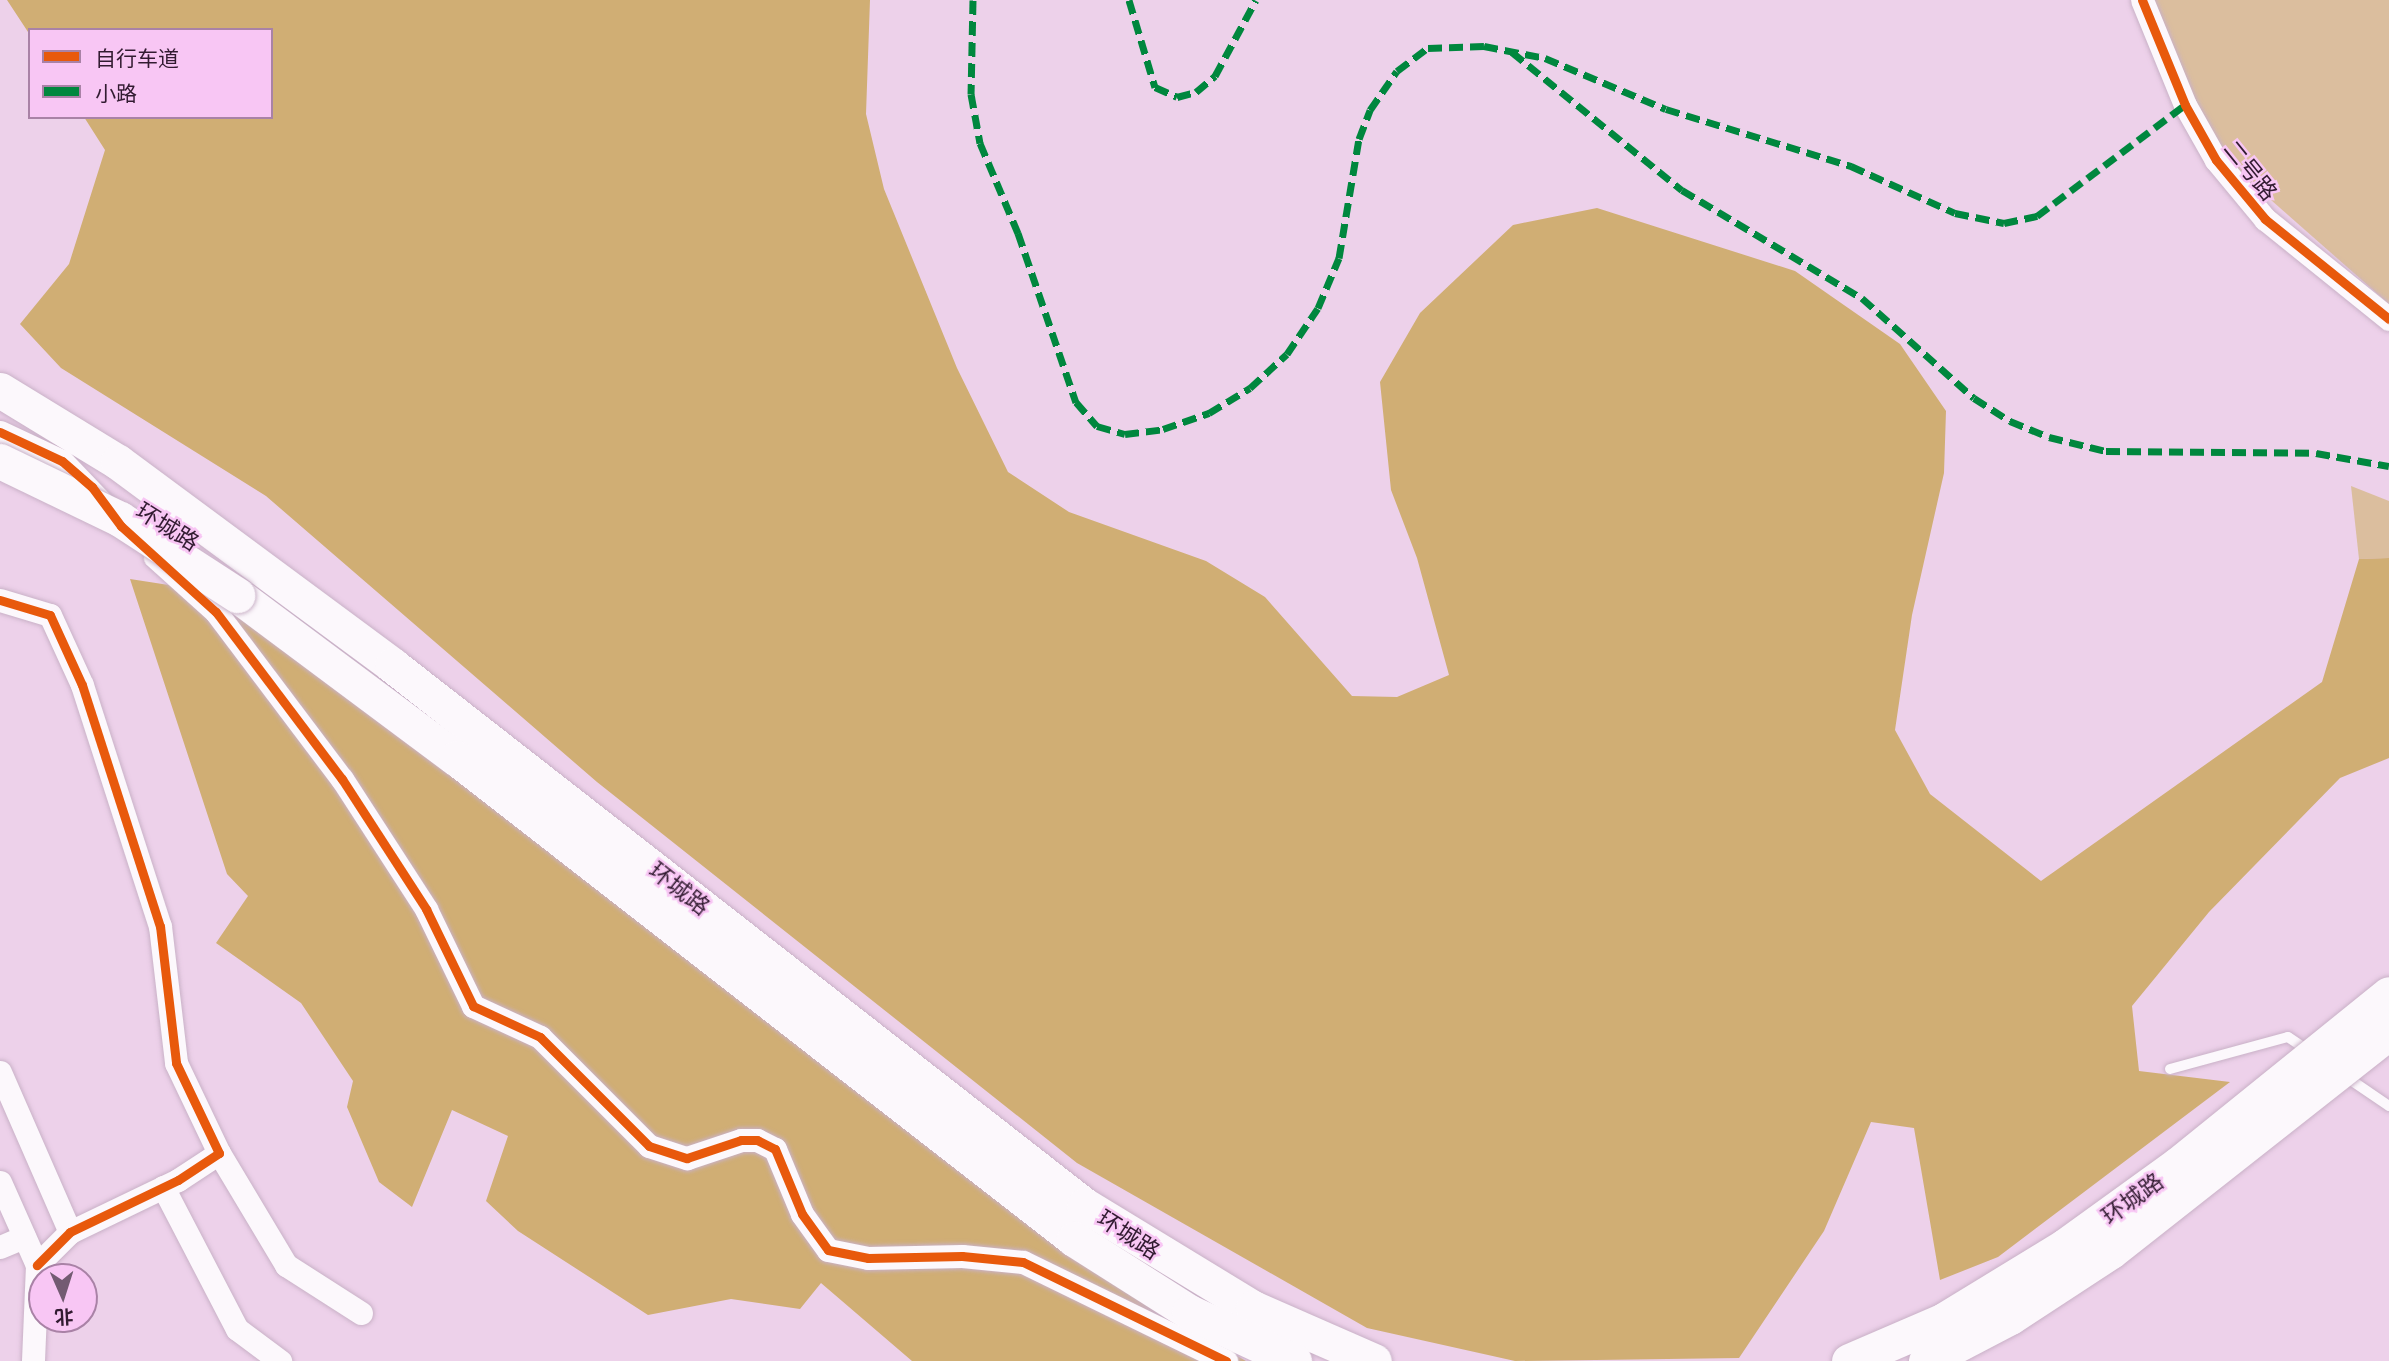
<!DOCTYPE html>
<html>
<head>
<meta charset="utf-8">
<style>
	body { margin:0 }
	#map { position:relative; width:2389px; height:1361px; overflow:hidden; background:#edd1ea; font-family:"Golos Text","Noto Sans SC",sans-serif }
	div>[style] { position:absolute }
	[style*='--x'] { left:calc(var(--x)*1px); top:calc(var(--y)*1px); width:calc(var(--w)*1px); rotate:calc(var(--a)*1deg) }
	.green>* { inset:0; background:#dbbe9e }
	.forest>* { inset:0; background:#d0ae74 }
	.roads { filter:drop-shadow(0 0 2px #c9b1c7) drop-shadow(0 0 2px #c9b1c7) }
	.lane>* { height:10px; margin:-5px; padding:0 5px; transform-origin:5px; border-radius:5px; background:#fcf8fc }
	.street>* { height:23px; margin:-11.5px; padding:0 11.5px; transform-origin:11.5px; border-radius:11.5px; background:#fcf8fc }
	.primary>* { height:35px; margin:-17.5px; padding:0 17.5px; transform-origin:17.5px; border-radius:17.5px; background:#fcf8fc }
	.bridges { filter:drop-shadow(0 0 2px #c9b1c7) drop-shadow(0 0 2px #c9b1c7) }
	.primary-bridge>* { height:35px; margin:-17.5px; padding:0 17.5px; transform-origin:17.5px; border-radius:17.5px; background:#fcf8fc }
	.quiet>* { height:7px; margin-top:-3.5px; transform-origin:0; background:repeating-linear-gradient(90deg,#00873e 0 14px,transparent 0 21px) }
	.cycleway>* { height:9px; margin:-4.5px; padding:0 4.5px; transform-origin:4.5px; border-radius:4.5px; background:#e8590c }
	span { translate:-50% -50%; white-space:nowrap; text-align:center; line-height:1.15; -webkit-text-stroke:5px #f8c6f4; paint-order:stroke }
	.street-label { font-size:23px; color:#321b31 }
	.legend { position:absolute; left:28px; top:28px; width:245px; height:91px; box-sizing:border-box; background:#f8c6f4; border:2px solid #a982a6; margin:0; padding:9px 12px; list-style:none; font-size:21px; color:#321b31 }
	.legend li { display:flex; align-items:center; gap:14px; height:35px }
	.legend b { width:35px; border:2px solid #a982a6 }
	.north { position:absolute; left:28px; top:1263px; width:70px; height:70px; box-sizing:border-box; background:#f8c6f4; border:2px solid #a982a6; border-radius:50%; rotate:177deg; font-size:19px; font-weight:700; line-height:28px; text-align:center; color:#321b31 }
	.north::after { content:''; display:block; margin:auto; width:24px; height:32px; background:#735b72; clip-path:polygon(50% 0,100% 100%,50% 72%,0 100%) }
</style>
</head>
<body>
<div id="map">
	<div class="green">
		<i style="clip-path:polygon(2154px 0,2389px 0,2389px 304px,2229px 163px,2201px 115px)"></i>
		<i style="clip-path:polygon(2351px 486px,2389px 501px,2389px 558px,2359px 559px)"></i>
	</div>
	<div class="forest">
		<i style="clip-path:polygon(7px 0,870px 0,866px 114px,884px 189px,957px 368px,1008px 472px,1069px 512px,1206px 561px,1265px 597px,1352px 696px,1397px 697px,1449px 675px,1417px 558px,1391px 490px,1380px 382px,1420px 313px,1513px 225px,1597px 208px,1795px 271px,1900px 344px,1946px 411px,1944px 473px,1912px 615px,1895px 730px,1930px 794px,2041px 881px,2322px 682px,2359px 559px,2389px 558px,2389px 758px,2340px 778px,2209px 912px,2132px 1006px,2139px 1071px,2230px 1082px,1998px 1257px,1940px 1280px,1914px 1128px,1871px 1122px,1824px 1231px,1739px 1358px,1515px 1361px,1367px 1328px,1077px 1163px,597px 782px,266px 496px,61px 368px,20px 324px,69px 264px,105px 150px,84px 117px,271px 117px,271px 30px,30px 30px,30px 35px)"></i>
		<i style="clip-path:polygon(130px 579px,214px 592px,1153px 1307px,1246px 1361px,912px 1361px,821px 1283px,800px 1309px,731px 1299px,648px 1315px,518px 1231px,486px 1201px,508px 1136px,452px 1110px,412px 1207px,379px 1182px,347px 1107px,353px 1081px,301px 1003px,216px 943px,248px 896px,227px 874px)"></i>
	</div>
	<div class="roads">
		<div class="lane">
			<i style="--x:2170;--y:1069;--w:122;--a:-15.2"></i>
			<i style="--x:2288;--y:1037;--w:25;--a:34"></i>
			<i style="--x:2342;--y:1074;--w:57;--a:34.2"></i>
		</div>
		<div class="street">
			<i style="--x:2142;--y:0;--w:113;--a:67.7"></i>
			<i style="--x:2185;--y:105;--w:63;--a:60.6"></i>
			<i style="--x:2216;--y:160;--w:77;--a:50.3"></i>
			<i style="--x:2265;--y:219;--w:159;--a:38.9"></i>
			<i style="--x:0;--y:432;--w:68;--a:25.1"></i>
			<i style="--x:62;--y:461;--w:65;--a:46.2"></i>
			<i style="--x:155;--y:557;--w:82;--a:42"></i>
			<i style="--x:216;--y:612;--w:209;--a:53"></i>
			<i style="--x:342;--y:779;--w:155;--a:57.1"></i>
			<i style="--x:426;--y:909;--w:108;--a:64.1"></i>
			<i style="--x:473;--y:1006;--w:74;--a:24.8"></i>
			<i style="--x:540;--y:1037;--w:154;--a:45"></i>
			<i style="--x:649;--y:1146;--w:40;--a:18"></i>
			<i style="--x:687;--y:1158;--w:57;--a:-18.4"></i>
			<i style="--x:741;--y:1140;--w:16;--a:0"></i>
			<i style="--x:757;--y:1140;--w:20;--a:27"></i>
			<i style="--x:775;--y:1149;--w:70;--a:67.4"></i>
			<i style="--x:802;--y:1214;--w:44;--a:54.2"></i>
			<i style="--x:828;--y:1250;--w:41;--a:11.3"></i>
			<i style="--x:868;--y:1258;--w:94;--a:-1.2"></i>
			<i style="--x:962;--y:1256;--w:61;--a:5.6"></i>
			<i style="--x:1023;--y:1262;--w:226;--a:26"></i>
			<i style="--x:0;--y:600;--w:52;--a:16.7"></i>
			<i style="--x:50;--y:615;--w:77;--a:65.4"></i>
			<i style="--x:82;--y:685;--w:253;--a:72.1"></i>
			<i style="--x:160;--y:926;--w:138;--a:83.3"></i>
			<i style="--x:176;--y:1063;--w:100;--a:64.5"></i>
			<i style="--x:219;--y:1153;--w:49;--a:146.6"></i>
			<i style="--x:178;--y:1180;--w:120;--a:154.3"></i>
			<i style="--x:70;--y:1232;--w:47;--a:135"></i>
			<i style="--x:0;--y:1072;--w:175;--a:66.4"></i>
			<i style="--x:219;--y:1153;--w:131;--a:59.1"></i>
			<i style="--x:286;--y:1265;--w:89;--a:32.6"></i>
			<i style="--x:0;--y:1182;--w:91;--a:66"></i>
			<i style="--x:37;--y:1265;--w:96;--a:92.4"></i>
			<i style="--x:163;--y:1187;--w:160;--a:62.5"></i>
			<i style="--x:237;--y:1329;--w:54;--a:36.7"></i>
			<i style="--x:0;--y:1247;--w:26;--a:-23"></i>
		</div>
		<div class="primary">
			<i style="--x:0;--y:390;--w:138;--a:31.4"></i>
			<i style="--x:118;--y:462;--w:341;--a:36.5"></i>
			<i style="--x:392;--y:665;--w:878;--a:37.97"></i>
			<i style="--x:1084;--y:1205;--w:198;--a:31.4"></i>
			<i style="--x:1253;--y:1308;--w:132;--a:23.7"></i>
			<i style="--x:237;--y:595;--w:273;--a:36.7"></i>
			<i style="--x:456;--y:758;--w:783;--a:37.89"></i>
			<i style="--x:1074;--y:1239;--w:136;--a:32.4"></i>
			<i style="--x:1189;--y:1312;--w:116;--a:25"></i>
		</div>
	</div>
	<div class="bridges">
		<div class="primary-bridge">
			<i style="--x:0;--y:461;--w:133;--a:25.8"></i>
			<i style="--x:120;--y:519;--w:140;--a:33"></i>
			<i style="--x:1849;--y:1361;--w:103;--a:-23.3"></i>
			<i style="--x:1944;--y:1320;--w:142;--a:-31.4"></i>
			<i style="--x:2065;--y:1246;--w:138;--a:-35.9"></i>
			<i style="--x:2177;--y:1165;--w:272;--a:-38.9"></i>
			<i style="--x:1926;--y:1361;--w:95;--a:-27.6"></i>
			<i style="--x:2010;--y:1317;--w:121;--a:-33.2"></i>
			<i style="--x:2111;--y:1251;--w:354;--a:-38.2"></i>
		</div>
	</div>
	<div class="quiet">
		<i style="--x:973;--y:0;--w:94;--a:91.2"></i>
		<i style="--x:971;--y:94;--w:50;--a:79.6"></i>
		<i style="--x:980;--y:143;--w:98;--a:67.1"></i>
		<i style="--x:1018;--y:233;--w:179;--a:71.1"></i>
		<i style="--x:1076;--y:402;--w:32;--a:49"></i>
		<i style="--x:1097;--y:426;--w:29;--a:16"></i>
		<i style="--x:1125;--y:434;--w:38;--a:-7"></i>
		<i style="--x:1163;--y:429;--w:49;--a:-19.2"></i>
		<i style="--x:1209;--y:413;--w:48;--a:-31.4"></i>
		<i style="--x:1250;--y:388;--w:50;--a:-42.6"></i>
		<i style="--x:1287;--y:354;--w:55;--a:-56"></i>
		<i style="--x:1318;--y:308;--w:54;--a:-67.2"></i>
		<i style="--x:1339;--y:258;--w:121;--a:-80.5"></i>
		<i style="--x:1359;--y:139;--w:31;--a:-69"></i>
		<i style="--x:1370;--y:110;--w:47;--a:-55.3"></i>
		<i style="--x:1397;--y:71;--w:39;--a:-37"></i>
		<i style="--x:1428;--y:48;--w:56;--a:-2"></i>
		<i style="--x:1484;--y:46;--w:62;--a:11.1"></i>
		<i style="--x:1545;--y:58;--w:131;--a:22.9"></i>
		<i style="--x:1666;--y:109;--w:194;--a:17.1"></i>
		<i style="--x:1851;--y:166;--w:114;--a:24.3"></i>
		<i style="--x:1955;--y:213;--w:50;--a:11.5"></i>
		<i style="--x:2004;--y:223;--w:34;--a:-12"></i>
		<i style="--x:2037;--y:216;--w:185;--a:-36.9"></i>
		<i style="--x:1129;--y:0;--w:91;--a:73.4"></i>
		<i style="--x:1155;--y:87;--w:24;--a:24"></i>
		<i style="--x:1177;--y:97;--w:20;--a:-15"></i>
		<i style="--x:1196;--y:92;--w:25;--a:-40"></i>
		<i style="--x:1215;--y:76;--w:86;--a:-61.7"></i>
		<i style="--x:1512;--y:52;--w:219;--a:39.1"></i>
		<i style="--x:1682;--y:190;--w:210;--a:31"></i>
		<i style="--x:1862;--y:298;--w:150;--a:41.8"></i>
		<i style="--x:1974;--y:398;--w:43;--a:32.6"></i>
		<i style="--x:2010;--y:421;--w:42;--a:22.3"></i>
		<i style="--x:2049;--y:437;--w:59;--a:13.8"></i>
		<i style="--x:2106;--y:451;--w:210;--a:0.5"></i>
		<i style="--x:2316;--y:453;--w:74;--a:10.1"></i>
	</div>
	<div class="cycleway">
		<i style="--x:2142;--y:0;--w:113;--a:67.7"></i>
		<i style="--x:2185;--y:105;--w:63;--a:60.6"></i>
		<i style="--x:2216;--y:160;--w:77;--a:50.3"></i>
		<i style="--x:2265;--y:219;--w:159;--a:38.9"></i>
		<i style="--x:0;--y:432;--w:68;--a:25.1"></i>
		<i style="--x:62;--y:461;--w:40;--a:41"></i>
		<i style="--x:92;--y:487;--w:49;--a:53.4"></i>
		<i style="--x:121;--y:526;--w:128;--a:42.2"></i>
		<i style="--x:216;--y:612;--w:209;--a:53"></i>
		<i style="--x:342;--y:779;--w:155;--a:57.1"></i>
		<i style="--x:426;--y:909;--w:108;--a:64.1"></i>
		<i style="--x:473;--y:1006;--w:74;--a:24.8"></i>
		<i style="--x:540;--y:1037;--w:154;--a:45"></i>
		<i style="--x:649;--y:1146;--w:40;--a:18"></i>
		<i style="--x:687;--y:1158;--w:57;--a:-18.4"></i>
		<i style="--x:741;--y:1140;--w:16;--a:0"></i>
		<i style="--x:757;--y:1140;--w:20;--a:27"></i>
		<i style="--x:775;--y:1149;--w:70;--a:67.4"></i>
		<i style="--x:802;--y:1214;--w:44;--a:54.2"></i>
		<i style="--x:828;--y:1250;--w:41;--a:11.3"></i>
		<i style="--x:868;--y:1258;--w:94;--a:-1.2"></i>
		<i style="--x:962;--y:1256;--w:61;--a:5.6"></i>
		<i style="--x:1023;--y:1262;--w:226;--a:26"></i>
		<i style="--x:0;--y:600;--w:52;--a:16.7"></i>
		<i style="--x:50;--y:615;--w:77;--a:65.4"></i>
		<i style="--x:82;--y:685;--w:253;--a:72.1"></i>
		<i style="--x:160;--y:926;--w:138;--a:83.3"></i>
		<i style="--x:176;--y:1063;--w:100;--a:64.5"></i>
		<i style="--x:219;--y:1153;--w:49;--a:146.6"></i>
		<i style="--x:178;--y:1180;--w:120;--a:154.3"></i>
		<i style="--x:70;--y:1232;--w:47;--a:135"></i>
	</div>
	<div class="street-label">
		<span style="left:2251px;top:170px;rotate:51deg">二号路</span>
		<span style="left:168px;top:526px;rotate:32deg">环城路</span>
		<span style="left:680px;top:888px;rotate:38deg">环城路</span>
		<span style="left:2132px;top:1198px;rotate:-36deg">环城路</span>
		<span style="left:1129px;top:1234px;rotate:33deg">环城路</span>
	</div>
	<ul class="legend">
	<li><b style="height:9px;background:#e8590c"></b>自行车道</li>
	<li><b style="height:9px;background:#00873e"></b>小路</li>
	</ul>
	<div class="north">北</div>
</div>
</body>
</html>
